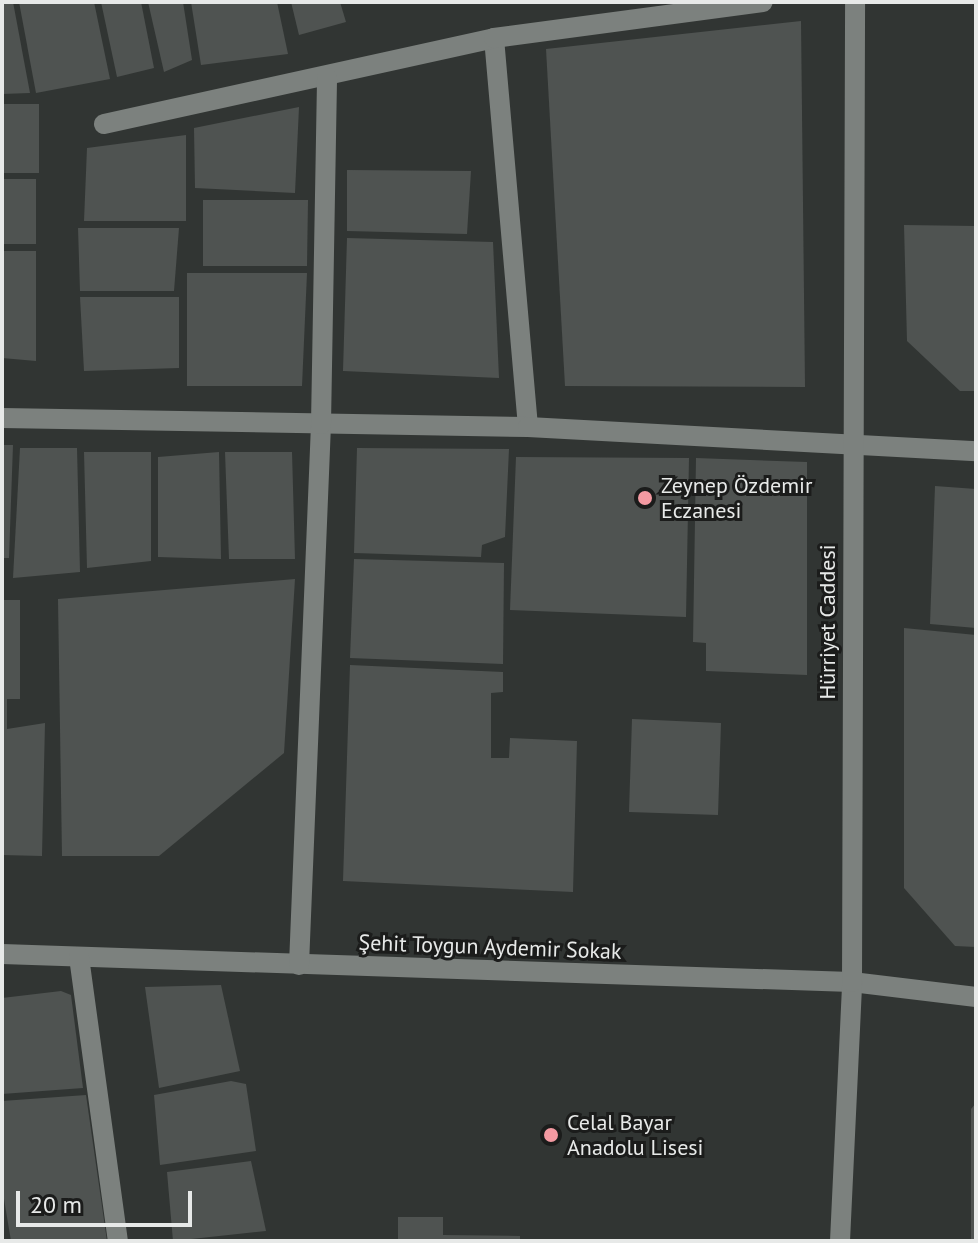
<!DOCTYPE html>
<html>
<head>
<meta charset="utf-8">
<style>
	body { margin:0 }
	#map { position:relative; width:978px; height:1243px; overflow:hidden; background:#313533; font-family:"PT Sans",sans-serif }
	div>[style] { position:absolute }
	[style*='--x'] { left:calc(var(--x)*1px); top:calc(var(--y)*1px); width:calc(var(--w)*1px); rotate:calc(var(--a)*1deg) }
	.building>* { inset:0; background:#4f5351 }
	.minor>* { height:20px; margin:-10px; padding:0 10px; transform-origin:10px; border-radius:10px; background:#7c817e }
	.dots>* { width:22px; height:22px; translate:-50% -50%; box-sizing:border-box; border:4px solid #1b1c1b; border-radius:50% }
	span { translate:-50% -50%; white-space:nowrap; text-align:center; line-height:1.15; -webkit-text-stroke:6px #1b1c1b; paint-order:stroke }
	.poi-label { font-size:22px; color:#e7e9e8 }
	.left { translate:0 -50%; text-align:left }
	.street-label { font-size:22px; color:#e7e9e8 }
	.frame { position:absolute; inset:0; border:4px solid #e7e9e8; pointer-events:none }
	.scale { position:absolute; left:16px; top:1191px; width:176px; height:36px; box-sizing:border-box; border:4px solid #e7e9e8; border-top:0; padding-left:10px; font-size:24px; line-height:28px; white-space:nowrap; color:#e7e9e8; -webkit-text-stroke:6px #1b1c1b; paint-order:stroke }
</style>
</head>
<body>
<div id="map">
	<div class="building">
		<i style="clip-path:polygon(2px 2px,13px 2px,30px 93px,2px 94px)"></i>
		<i style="clip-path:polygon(19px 2px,94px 2px,110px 79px,36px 93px)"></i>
		<i style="clip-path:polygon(101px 2px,141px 2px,154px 68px,117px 77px)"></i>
		<i style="clip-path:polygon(148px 2px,183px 2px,192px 60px,164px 72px)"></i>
		<i style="clip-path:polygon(191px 2px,277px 2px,288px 54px,201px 65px)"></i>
		<i style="clip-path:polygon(291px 2px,340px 2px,346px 22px,299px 35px)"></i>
		<i style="clip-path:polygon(801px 21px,805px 387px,565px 386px,546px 49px)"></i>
		<i style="clip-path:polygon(2px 104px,39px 104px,39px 173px,2px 173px)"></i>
		<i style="clip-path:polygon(299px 107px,295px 193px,195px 188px,194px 128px)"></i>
		<i style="clip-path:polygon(186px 135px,186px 221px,84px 221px,87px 148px)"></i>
		<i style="clip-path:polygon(347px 170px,471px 171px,467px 234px,347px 231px)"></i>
		<i style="clip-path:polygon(2px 179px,36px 179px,36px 244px,2px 244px)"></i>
		<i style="clip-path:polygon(203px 200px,308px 200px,307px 266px,203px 266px)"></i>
		<i style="clip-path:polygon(904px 225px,976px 226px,976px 391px,960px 391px,907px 341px)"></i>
		<i style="clip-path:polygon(78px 228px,179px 228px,174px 291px,80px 291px)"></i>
		<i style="clip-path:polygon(347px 238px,493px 242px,499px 378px,343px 371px)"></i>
		<i style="clip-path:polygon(2px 251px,36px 251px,36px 361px,2px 358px)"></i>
		<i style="clip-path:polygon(187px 273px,307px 273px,302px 386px,187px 386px)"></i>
		<i style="clip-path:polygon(80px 297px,179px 297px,179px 368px,84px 371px)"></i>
		<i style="clip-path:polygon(2px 445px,13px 445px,9px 558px,2px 558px)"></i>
		<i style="clip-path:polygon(20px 448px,77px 448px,80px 572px,13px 578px)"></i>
		<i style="clip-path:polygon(357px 448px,509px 449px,505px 537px,482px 545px,481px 557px,354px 553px)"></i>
		<i style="clip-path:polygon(84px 452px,151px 452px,151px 561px,87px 568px)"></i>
		<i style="clip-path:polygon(219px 452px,221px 559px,158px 557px,158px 457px)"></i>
		<i style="clip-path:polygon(225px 452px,292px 452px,295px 559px,229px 559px)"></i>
		<i style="clip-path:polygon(516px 457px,689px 458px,686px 617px,510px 610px)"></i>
		<i style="clip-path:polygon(696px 458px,807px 462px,807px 675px,706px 671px,706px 643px,693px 642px)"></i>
		<i style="clip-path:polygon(935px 486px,976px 489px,976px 628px,930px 624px)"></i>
		<i style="clip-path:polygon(354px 559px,504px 563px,503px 664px,350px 658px)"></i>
		<i style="clip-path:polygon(295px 579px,284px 753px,159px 856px,62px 856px,58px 599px)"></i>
		<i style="clip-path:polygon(2px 600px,20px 600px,20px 699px,7px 699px,7px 729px,45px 723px,42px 856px,2px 855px)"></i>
		<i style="clip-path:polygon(904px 628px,976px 635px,976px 947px,955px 946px,904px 888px)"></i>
		<i style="clip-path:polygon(350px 665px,503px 672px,503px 692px,491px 693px,491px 758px,509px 758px,510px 738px,577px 741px,573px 892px,343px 881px)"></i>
		<i style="clip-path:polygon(632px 719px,721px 723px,718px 815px,629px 812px)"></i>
		<i style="clip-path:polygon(221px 985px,240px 1071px,159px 1088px,145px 987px)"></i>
		<i style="clip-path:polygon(61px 991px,71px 995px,83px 1088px,2px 1094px,2px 998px)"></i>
		<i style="clip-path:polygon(231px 1081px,246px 1084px,256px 1151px,160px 1165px,154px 1095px)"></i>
		<i style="clip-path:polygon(86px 1095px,107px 1241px,11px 1241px,2px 1187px,2px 1101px)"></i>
		<i style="clip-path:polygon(976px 1103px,976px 1241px,971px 1241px,971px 1109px)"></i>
		<i style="clip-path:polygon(251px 1161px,266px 1231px,173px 1241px,167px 1172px)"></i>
		<i style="clip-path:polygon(398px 1217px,443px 1217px,443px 1235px,520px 1236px,520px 1241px,398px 1241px)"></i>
	</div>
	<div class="minor">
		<i style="--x:494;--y:38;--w:390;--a:85"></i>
		<i style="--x:104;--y:124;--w:399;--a:-12.4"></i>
		<i style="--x:494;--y:38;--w:271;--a:-7.6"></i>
		<i style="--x:2;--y:418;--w:526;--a:0.98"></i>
		<i style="--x:528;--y:427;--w:449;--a:3.1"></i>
		<i style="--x:2;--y:954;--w:850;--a:1.89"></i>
		<i style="--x:852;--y:982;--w:125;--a:6.9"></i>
		<i style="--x:79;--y:957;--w:287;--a:82.2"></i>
		<i style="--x:299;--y:965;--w:541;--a:-87.67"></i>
		<i style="--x:321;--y:424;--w:346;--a:-89"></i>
		<i style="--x:840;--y:1241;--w:259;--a:-87.3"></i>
		<i style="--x:852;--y:982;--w:980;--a:-89.82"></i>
	</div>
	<div class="dots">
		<i style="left:645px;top:498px;background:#f49aa2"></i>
		<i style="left:551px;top:1135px;background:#f49aa2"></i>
	</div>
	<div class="poi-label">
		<span class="left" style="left:661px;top:498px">Zeynep Özdemir<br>Eczanesi</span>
		<span class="left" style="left:567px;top:1135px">Celal Bayar<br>Anadolu Lisesi</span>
	</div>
	<div class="street-label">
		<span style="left:828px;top:622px;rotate:-90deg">Hürriyet Caddesi</span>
		<span style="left:490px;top:947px;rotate:2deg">Şehit Toygun Aydemir Sokak</span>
	</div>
	<div class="frame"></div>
	<div class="scale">20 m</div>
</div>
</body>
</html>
